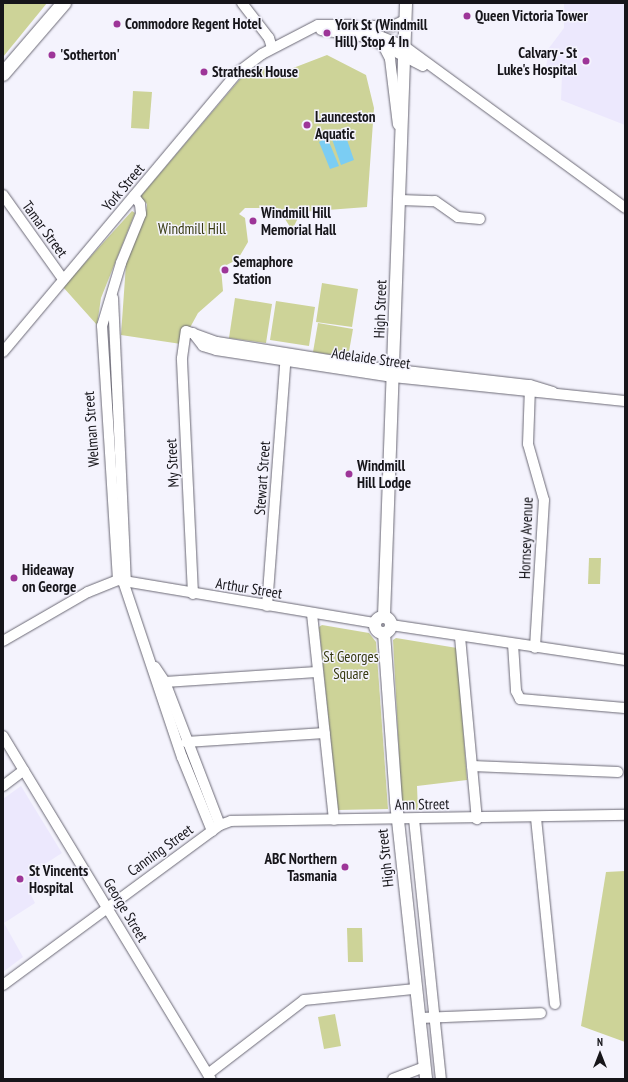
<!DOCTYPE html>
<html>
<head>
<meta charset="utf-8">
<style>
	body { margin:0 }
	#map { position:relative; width:628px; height:1082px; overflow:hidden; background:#f4f3fd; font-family:"PT Sans Narrow",sans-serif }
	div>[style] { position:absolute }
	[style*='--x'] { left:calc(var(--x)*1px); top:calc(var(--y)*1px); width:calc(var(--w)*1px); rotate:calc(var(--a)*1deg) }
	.built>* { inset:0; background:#ece8fd }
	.green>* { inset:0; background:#cdd398 }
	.water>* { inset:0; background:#7bcdf3 }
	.roads { filter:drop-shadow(0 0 1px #6b6975) drop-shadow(0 0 1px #6b6975) }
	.minor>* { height:10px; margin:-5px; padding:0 5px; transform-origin:5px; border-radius:5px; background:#fff }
	.major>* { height:12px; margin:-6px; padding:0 6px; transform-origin:6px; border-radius:6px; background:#fff }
	.major>.ring { margin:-6px; padding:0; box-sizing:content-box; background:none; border:12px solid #fff; border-radius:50% }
	.highway>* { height:14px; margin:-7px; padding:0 7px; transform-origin:7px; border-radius:7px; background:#fff }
	.dots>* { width:11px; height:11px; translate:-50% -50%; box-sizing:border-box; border:2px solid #f4f3fd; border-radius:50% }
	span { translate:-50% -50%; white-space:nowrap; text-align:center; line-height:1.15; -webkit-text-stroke:3px #f4f3fd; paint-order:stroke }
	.poi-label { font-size:15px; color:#16151a; font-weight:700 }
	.left { translate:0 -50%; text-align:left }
	.right { translate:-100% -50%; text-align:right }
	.street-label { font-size:15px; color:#16151a }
	.park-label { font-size:15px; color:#373a11 }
	.frame { position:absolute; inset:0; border:4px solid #16151a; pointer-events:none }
	.north { position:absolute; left:580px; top:1034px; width:40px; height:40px; -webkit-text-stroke:3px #f4f3fd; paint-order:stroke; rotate:0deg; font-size:11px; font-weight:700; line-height:16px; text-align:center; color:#16151a }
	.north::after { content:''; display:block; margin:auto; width:14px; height:18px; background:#16151a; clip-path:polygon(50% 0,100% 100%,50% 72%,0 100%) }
</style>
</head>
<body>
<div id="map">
	<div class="built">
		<i style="clip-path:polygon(564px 3px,625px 3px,625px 125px,561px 100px,562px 75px,545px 74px,549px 48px,564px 28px)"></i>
		<i style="clip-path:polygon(21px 786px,62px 853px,34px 871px,42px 886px,30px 893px,35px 903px,4px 923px,23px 957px,3px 972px,3px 799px)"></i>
	</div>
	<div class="green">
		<i style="clip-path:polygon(3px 3px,47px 3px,3px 57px)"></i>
		<i style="clip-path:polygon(327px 55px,366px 75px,374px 108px,367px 207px,301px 212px,292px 230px,278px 208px,245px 208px,239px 214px,245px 218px,248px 242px,238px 259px,221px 268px,223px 291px,198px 313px,181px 344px,121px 335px,126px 264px,146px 212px,147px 204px,140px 197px,246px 72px,262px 67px,275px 75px)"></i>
		<i style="clip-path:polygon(133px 91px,152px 92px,149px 129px,131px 128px)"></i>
		<i style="clip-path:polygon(132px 211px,135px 213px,101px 298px,97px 325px,63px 287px)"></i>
		<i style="clip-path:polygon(322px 283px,358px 289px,352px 327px,316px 322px)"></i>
		<i style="clip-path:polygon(235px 298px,272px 304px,266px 343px,229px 338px)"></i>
		<i style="clip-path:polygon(276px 301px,315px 307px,309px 346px,270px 340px)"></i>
		<i style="clip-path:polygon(318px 323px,353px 329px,348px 357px,313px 352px)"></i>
		<i style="clip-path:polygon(589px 558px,601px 558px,600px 584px,588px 584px)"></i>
		<i style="clip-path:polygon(322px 625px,369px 633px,376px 642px,388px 809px,338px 810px,319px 627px)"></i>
		<i style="clip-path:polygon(396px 638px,457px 648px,467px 780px,417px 786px,418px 810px,402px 809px,393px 640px)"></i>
		<i style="clip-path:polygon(625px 871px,625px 1042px,581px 1026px,606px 872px)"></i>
		<i style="clip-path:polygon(347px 928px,362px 928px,363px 962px,348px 962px)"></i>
		<i style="clip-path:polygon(335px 1014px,341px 1046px,324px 1049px,318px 1017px)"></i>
	</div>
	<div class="water">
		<i style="clip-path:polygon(345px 134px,354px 160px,341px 165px,332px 139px)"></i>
		<i style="clip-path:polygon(327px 137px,339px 166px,330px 169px,319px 142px)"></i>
	</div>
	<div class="roads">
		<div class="minor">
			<i style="--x:242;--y:3;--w:44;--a:52.4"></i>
			<i style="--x:269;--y:38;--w:10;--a:73"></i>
			<i style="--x:370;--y:26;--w:23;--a:0"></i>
			<i style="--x:393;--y:26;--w:13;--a:-27"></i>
			<i style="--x:321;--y:30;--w:47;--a:8.7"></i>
			<i style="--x:367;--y:37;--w:63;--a:27.4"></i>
			<i style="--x:383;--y:45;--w:16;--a:63"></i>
			<i style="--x:390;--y:59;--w:66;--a:83.1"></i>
			<i style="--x:3;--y:195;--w:103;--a:54.5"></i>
			<i style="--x:400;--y:200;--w:35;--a:2"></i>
			<i style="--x:435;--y:201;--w:28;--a:35"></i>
			<i style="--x:458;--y:217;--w:22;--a:5"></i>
			<i style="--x:113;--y:298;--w:283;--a:87.4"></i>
			<i style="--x:193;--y:333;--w:16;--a:52"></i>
			<i style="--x:203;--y:346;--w:14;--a:17"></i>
			<i style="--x:216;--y:350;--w:179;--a:8.7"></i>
			<i style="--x:393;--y:377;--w:233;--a:5.9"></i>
			<i style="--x:3;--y:352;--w:364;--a:-50"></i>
			<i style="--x:237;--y:73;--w:31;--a:-37"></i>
			<i style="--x:262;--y:54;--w:63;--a:-27.4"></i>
			<i style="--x:318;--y:25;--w:34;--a:0"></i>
			<i style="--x:352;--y:25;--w:56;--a:22"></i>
			<i style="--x:404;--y:46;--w:274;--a:36.2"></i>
			<i style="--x:530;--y:387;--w:57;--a:92"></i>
			<i style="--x:528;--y:444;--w:58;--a:74.1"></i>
			<i style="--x:544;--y:500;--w:148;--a:93.5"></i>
			<i style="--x:118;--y:580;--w:255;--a:-93.6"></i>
			<i style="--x:102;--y:326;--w:66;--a:-73.2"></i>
			<i style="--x:121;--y:263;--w:53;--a:-67.8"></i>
			<i style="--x:141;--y:214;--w:10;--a:-96"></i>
			<i style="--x:140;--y:204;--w:10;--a:-127"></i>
			<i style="--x:123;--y:581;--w:186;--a:71.5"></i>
			<i style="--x:182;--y:757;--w:80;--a:67.9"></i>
			<i style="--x:193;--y:594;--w:236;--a:-92.7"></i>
			<i style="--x:182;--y:358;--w:27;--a:-82"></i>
			<i style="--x:186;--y:331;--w:33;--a:20"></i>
			<i style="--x:217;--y:342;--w:165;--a:9.1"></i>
			<i style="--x:380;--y:368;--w:151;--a:6.5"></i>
			<i style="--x:530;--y:385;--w:24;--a:17"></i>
			<i style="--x:267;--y:606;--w:252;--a:-85.7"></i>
			<i style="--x:312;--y:614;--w:207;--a:83.9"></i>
			<i style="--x:391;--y:625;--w:237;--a:8.5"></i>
			<i style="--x:460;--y:637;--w:183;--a:84.7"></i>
			<i style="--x:3;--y:641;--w:98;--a:-30"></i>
			<i style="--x:88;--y:592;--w:32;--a:-22"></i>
			<i style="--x:118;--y:580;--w:261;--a:9.5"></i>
			<i style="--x:513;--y:644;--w:47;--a:86.3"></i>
			<i style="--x:516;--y:691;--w:9;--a:63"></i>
			<i style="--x:520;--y:699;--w:105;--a:4.9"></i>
			<i style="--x:155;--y:667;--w:18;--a:56"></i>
			<i style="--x:165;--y:682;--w:153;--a:69"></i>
			<i style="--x:165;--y:682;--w:152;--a:-3.8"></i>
			<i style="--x:3;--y:736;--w:401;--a:58.8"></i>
			<i style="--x:186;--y:742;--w:139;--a:-3.7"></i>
			<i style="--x:472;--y:766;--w:146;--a:2.4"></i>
			<i style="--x:3;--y:786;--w:26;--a:-37"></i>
			<i style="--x:536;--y:818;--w:187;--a:84.2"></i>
			<i style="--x:414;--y:819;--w:261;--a:84.1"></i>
			<i style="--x:3;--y:985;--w:270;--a:-36.4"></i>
			<i style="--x:220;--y:825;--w:12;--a:-20"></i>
			<i style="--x:231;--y:821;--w:394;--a:-0.9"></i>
			<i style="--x:419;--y:1018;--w:122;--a:-2.3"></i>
			<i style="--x:208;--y:1074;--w:121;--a:-37.6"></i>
			<i style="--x:304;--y:1000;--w:112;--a:-5.7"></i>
			<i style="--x:393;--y:1079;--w:34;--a:-21"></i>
		</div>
		<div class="major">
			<i style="--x:384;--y:616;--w:613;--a:-87.94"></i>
			<i class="ring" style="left:375px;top:617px;width:4px;height:4px"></i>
			<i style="--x:384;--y:633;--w:169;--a:85.9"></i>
			<i style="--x:396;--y:802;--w:279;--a:83.8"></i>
		</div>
		<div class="highway">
			<i style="--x:3;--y:74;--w:94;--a:-49.3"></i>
		</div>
	</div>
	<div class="dots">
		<i style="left:467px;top:16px;background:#9d3598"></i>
		<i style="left:117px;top:24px;background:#9d3598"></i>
		<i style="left:327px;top:33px;background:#9d3598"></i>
		<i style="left:52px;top:55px;background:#9d3598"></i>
		<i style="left:586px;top:61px;background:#9d3598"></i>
		<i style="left:204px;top:72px;background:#9d3598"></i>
		<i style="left:307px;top:125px;background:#9d3598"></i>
		<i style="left:253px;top:221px;background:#9d3598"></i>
		<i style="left:225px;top:270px;background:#9d3598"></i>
		<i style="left:349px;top:474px;background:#9d3598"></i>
		<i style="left:14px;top:578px;background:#9d3598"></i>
		<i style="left:345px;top:867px;background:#9d3598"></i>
		<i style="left:20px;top:879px;background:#9d3598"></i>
	</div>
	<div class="poi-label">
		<span class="left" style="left:475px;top:16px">Queen Victoria Tower</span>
		<span class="left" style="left:125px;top:24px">Commodore Regent Hotel</span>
		<span class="left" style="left:335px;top:33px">York St (Windmill<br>Hill) Stop 4 In</span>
		<span class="right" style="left:577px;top:61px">Calvary - St<br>Luke's Hospital</span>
		<span class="left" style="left:60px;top:55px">'Sotherton'</span>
		<span class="left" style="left:212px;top:72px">Strathesk House</span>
		<span class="left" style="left:315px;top:125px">Launceston<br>Aquatic</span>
		<span class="left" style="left:261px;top:221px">Windmill Hill<br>Memorial Hall</span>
		<span class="left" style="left:233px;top:270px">Semaphore<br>Station</span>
		<span class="left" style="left:357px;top:474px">Windmill<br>Hill Lodge</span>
		<span class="left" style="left:22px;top:578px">Hideaway<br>on George</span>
		<span class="right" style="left:337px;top:867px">ABC Northern<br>Tasmania</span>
		<span class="left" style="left:29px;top:879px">St Vincents<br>Hospital</span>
	</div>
	<div class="street-label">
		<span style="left:123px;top:187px;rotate:-50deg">York Street</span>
		<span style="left:45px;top:229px;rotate:54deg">Tamar Street</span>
		<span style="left:380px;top:309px;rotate:-88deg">High Street</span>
		<span style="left:371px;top:358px;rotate:8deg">Adelaide Street</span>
		<span style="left:91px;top:429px;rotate:-94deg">Welman Street</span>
		<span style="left:172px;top:463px;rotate:-93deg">My Street</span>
		<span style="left:262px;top:478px;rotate:-86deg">Stewart Street</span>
		<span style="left:526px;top:538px;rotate:-88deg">Hornsey Avenue</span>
		<span style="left:249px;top:588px;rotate:9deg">Arthur Street</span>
		<span style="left:422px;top:804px;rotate:-1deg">Ann Street</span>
		<span style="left:160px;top:850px;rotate:-36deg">Canning Street</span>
		<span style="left:385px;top:858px;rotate:-96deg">High Street</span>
		<span style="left:126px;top:910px;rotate:59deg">George Street</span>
	</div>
	<div class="park-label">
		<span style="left:192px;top:229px">Windmill Hill</span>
		<span style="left:351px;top:665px">St Georges<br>Square</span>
	</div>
	<div class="frame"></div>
	<div class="north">N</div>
</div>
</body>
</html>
